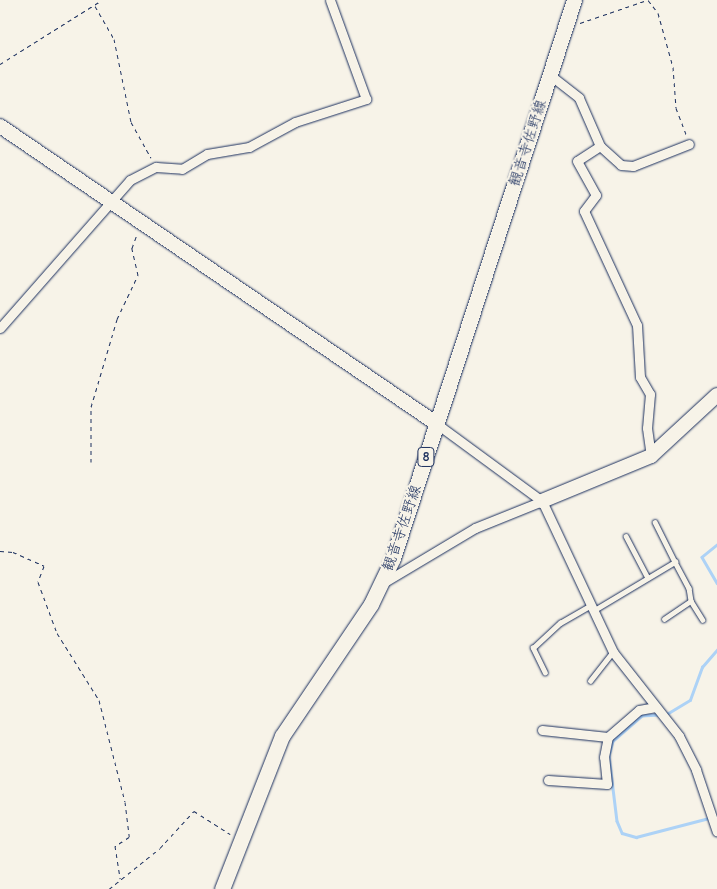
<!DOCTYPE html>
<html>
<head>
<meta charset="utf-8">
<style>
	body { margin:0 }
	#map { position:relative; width:717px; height:889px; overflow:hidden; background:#f7f3e8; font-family:"Comic Neue","Klee One",sans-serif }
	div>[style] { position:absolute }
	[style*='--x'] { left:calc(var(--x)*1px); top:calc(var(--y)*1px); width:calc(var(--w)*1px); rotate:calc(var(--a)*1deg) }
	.stream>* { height:2.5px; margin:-1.25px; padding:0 1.25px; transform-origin:1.25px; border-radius:1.25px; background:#add2f6 }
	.path>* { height:1px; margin-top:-0.5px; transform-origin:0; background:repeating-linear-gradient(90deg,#1b2f5e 0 4px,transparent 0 8px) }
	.roads { filter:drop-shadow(0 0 1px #1b2f5e) drop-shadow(0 0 1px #1b2f5e) }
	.lane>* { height:4.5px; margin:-2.25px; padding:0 2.25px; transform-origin:2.25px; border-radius:2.25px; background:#f7f3e8 }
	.street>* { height:9px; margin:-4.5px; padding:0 4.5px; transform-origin:4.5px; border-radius:4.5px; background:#f7f3e8 }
	.secondary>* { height:14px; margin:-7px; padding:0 7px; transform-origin:7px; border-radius:7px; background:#f7f3e8 }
	.primary>* { height:15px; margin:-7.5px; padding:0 7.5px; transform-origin:7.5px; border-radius:7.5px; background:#f7f3e8 }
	span { translate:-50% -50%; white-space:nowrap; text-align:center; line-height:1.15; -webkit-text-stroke:4.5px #f7f3e8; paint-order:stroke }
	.shield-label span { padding:1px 4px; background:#f7f3e8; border:1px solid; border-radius:4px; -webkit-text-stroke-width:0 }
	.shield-label { font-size:14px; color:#1b2f5e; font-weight:700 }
	.street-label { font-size:15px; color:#1b2f5e }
</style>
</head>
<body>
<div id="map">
	<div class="stream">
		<i style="--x:717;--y:545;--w:19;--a:141"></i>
		<i style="--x:702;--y:557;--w:30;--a:60"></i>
		<i style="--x:659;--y:715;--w:17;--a:177"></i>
		<i style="--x:642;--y:716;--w:38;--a:139"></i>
		<i style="--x:613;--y:741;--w:16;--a:105"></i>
		<i style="--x:609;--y:756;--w:65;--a:83"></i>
		<i style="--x:617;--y:821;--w:13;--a:67"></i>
		<i style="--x:622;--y:833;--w:15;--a:16"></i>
		<i style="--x:636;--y:837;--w:75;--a:-14.6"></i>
		<i style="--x:665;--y:715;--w:29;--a:-31"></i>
		<i style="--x:690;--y:700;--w:35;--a:-70"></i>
		<i style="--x:702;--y:667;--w:23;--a:-49"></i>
	</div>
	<div class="path">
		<i style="--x:648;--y:0;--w:16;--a:52"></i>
		<i style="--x:658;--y:13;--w:56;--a:74.5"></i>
		<i style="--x:673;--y:67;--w:41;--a:85.8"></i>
		<i style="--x:676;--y:108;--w:31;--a:69"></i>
		<i style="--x:95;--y:6;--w:38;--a:60"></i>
		<i style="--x:114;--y:39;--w:85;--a:78.4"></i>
		<i style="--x:131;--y:122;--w:41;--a:60.9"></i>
		<i style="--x:580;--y:23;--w:71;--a:-18.9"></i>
		<i style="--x:0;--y:64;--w:120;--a:-32.1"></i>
		<i style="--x:91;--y:462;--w:55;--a:-90"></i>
		<i style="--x:91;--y:407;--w:92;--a:-73.5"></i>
		<i style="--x:117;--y:319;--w:49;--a:-64.5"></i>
		<i style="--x:138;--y:275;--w:28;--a:-103"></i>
		<i style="--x:132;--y:248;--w:15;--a:-70"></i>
		<i style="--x:0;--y:551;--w:13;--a:4"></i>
		<i style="--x:13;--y:552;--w:34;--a:24"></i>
		<i style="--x:44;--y:566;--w:17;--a:111"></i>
		<i style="--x:38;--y:582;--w:54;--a:69.6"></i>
		<i style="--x:57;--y:633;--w:79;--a:57.9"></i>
		<i style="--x:99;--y:700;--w:105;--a:75.7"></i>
		<i style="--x:125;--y:802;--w:35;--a:83"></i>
		<i style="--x:129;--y:837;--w:17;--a:147"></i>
		<i style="--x:115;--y:846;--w:33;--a:81"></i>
		<i style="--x:109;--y:889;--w:65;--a:-38.8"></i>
		<i style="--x:160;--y:848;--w:50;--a:-47.4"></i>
		<i style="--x:194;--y:811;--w:43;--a:32.6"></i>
	</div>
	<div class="roads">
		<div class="lane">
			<i style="--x:655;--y:522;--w:45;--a:63.4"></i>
			<i style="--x:626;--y:536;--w:47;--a:62.4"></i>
			<i style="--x:593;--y:611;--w:96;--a:-30.9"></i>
			<i style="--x:675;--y:562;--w:30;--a:62"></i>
			<i style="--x:689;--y:588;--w:13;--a:81"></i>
			<i style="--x:691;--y:601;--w:22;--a:58"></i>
			<i style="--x:664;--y:619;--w:32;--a:-34"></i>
			<i style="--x:545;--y:673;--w:28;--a:-116"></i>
			<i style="--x:533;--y:648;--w:37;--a:-43"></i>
			<i style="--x:560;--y:623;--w:36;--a:-30"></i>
			<i style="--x:590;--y:681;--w:37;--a:-52"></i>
		</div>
		<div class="street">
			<i style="--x:550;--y:75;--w:37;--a:38"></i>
			<i style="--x:579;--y:98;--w:52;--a:66.4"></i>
			<i style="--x:600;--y:146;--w:28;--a:42"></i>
			<i style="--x:621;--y:165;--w:12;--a:5"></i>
			<i style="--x:633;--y:166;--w:60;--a:-21.4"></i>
			<i style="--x:600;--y:146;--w:27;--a:147"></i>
			<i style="--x:577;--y:161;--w:39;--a:61"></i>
			<i style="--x:596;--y:195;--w:20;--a:127"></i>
			<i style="--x:584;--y:211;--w:126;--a:65.1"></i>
			<i style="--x:637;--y:325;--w:52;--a:86.7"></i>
			<i style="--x:640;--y:377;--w:20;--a:60"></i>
			<i style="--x:650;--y:394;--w:34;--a:95"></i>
			<i style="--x:647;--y:428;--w:28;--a:82"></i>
			<i style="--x:0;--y:328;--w:197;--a:-48.7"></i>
			<i style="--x:130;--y:180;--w:29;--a:-27"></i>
			<i style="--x:156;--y:167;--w:26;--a:4"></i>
			<i style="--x:182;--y:169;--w:29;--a:-31"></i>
			<i style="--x:207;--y:154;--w:43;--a:-9.5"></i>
			<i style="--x:249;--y:147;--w:52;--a:-28.5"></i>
			<i style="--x:295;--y:122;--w:75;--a:-17.9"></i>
			<i style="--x:366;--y:99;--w:105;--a:-110"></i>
			<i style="--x:437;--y:424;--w:130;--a:36.3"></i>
			<i style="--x:542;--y:501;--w:167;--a:64.8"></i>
			<i style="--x:613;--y:652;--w:107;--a:51.8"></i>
			<i style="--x:679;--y:736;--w:38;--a:63"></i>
			<i style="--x:696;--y:770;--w:65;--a:71.3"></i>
			<i style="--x:383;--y:583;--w:107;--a:-30.9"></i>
			<i style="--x:475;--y:528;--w:72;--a:-21.9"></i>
			<i style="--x:542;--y:730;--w:66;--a:6.1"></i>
			<i style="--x:548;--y:780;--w:59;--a:3.9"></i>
			<i style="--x:607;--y:784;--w:27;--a:-96"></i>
			<i style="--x:604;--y:757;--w:20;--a:-79"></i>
			<i style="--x:608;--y:737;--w:41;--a:-41.1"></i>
			<i style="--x:639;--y:710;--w:17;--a:-10"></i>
		</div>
		<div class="secondary">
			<i style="--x:0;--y:126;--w:529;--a:34.29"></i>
			<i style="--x:542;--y:501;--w:118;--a:-22.4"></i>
			<i style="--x:651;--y:456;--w:90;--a:-42.7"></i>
		</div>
		<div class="primary">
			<i style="--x:222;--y:889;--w:164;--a:-68.6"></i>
			<i style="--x:282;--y:736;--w:159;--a:-56"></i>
			<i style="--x:371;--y:604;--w:51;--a:-64.4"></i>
			<i style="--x:393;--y:558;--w:587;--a:-72.03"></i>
		</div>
	</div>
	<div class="shield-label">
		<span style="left:426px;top:457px">8</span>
	</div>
	<div class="street-label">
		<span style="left:528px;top:143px;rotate:-72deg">観音寺佐野線</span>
		<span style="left:402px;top:528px;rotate:-71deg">観音寺佐野線</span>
	</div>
</div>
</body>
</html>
